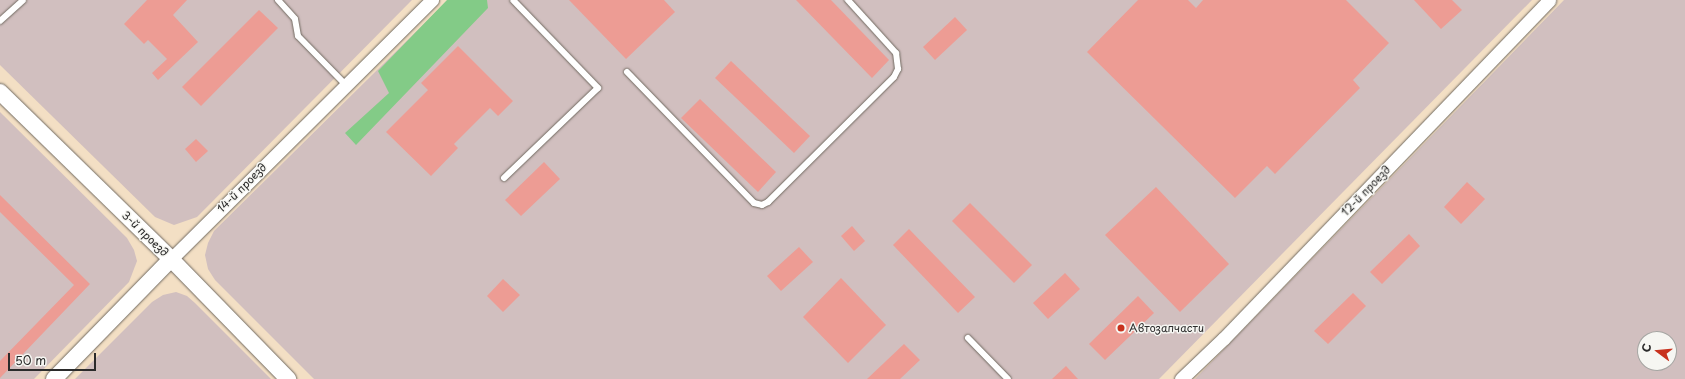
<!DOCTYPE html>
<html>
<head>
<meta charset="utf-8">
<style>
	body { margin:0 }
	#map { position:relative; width:1685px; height:379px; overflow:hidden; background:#f3dfc4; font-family:"Playpen Sans",sans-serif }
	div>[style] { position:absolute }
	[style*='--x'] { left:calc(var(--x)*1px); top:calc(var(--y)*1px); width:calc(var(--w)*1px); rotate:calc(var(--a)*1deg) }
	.industrial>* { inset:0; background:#d1bfbf }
	.green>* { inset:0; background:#83cb87 }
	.building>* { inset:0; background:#ed9c94 }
	.roads { filter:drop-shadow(0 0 1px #716a61) drop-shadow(0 0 1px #716a61) }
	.service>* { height:6px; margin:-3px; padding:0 3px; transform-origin:3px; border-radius:3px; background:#fff }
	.minor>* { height:13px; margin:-6.5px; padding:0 6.5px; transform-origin:6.5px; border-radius:6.5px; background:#fff }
	.tertiary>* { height:16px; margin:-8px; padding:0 8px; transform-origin:8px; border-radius:8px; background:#fff }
	.dots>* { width:11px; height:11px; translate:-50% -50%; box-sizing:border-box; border:2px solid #f6f6f2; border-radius:50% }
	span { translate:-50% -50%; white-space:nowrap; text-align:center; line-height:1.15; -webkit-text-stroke:3px #f6f6f2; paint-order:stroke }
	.street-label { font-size:11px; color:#2b2b2b }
	.poi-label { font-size:11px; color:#2b2b2b }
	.left { translate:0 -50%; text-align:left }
	.north { position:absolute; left:1637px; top:331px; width:40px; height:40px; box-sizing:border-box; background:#f6f6f2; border:1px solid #a5a5a2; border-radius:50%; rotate:286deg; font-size:11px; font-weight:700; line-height:16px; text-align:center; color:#2b2b2b }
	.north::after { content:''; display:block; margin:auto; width:14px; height:18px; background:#c8321e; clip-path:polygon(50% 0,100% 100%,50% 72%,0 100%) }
	.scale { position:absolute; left:8px; top:353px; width:88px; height:18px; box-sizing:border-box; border:2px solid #2b2b2b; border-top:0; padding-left:5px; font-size:12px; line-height:14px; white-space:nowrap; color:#2b2b2b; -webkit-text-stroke:3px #f6f6f2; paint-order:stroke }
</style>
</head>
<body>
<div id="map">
	<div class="industrial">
		<i style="clip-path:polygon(0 0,412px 0,197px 217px,174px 225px,155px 217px,0 65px)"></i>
		<i style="clip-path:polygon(448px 0,1532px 0,1159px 379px,314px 379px,215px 280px,208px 269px,205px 255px,208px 243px,214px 231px)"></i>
		<i style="clip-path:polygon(evenodd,1564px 0,1685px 0,1685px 379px,1195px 379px,1564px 0,1645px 339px,1669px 339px,1669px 363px,1645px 363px,1645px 339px)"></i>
		<i style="clip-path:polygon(0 112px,127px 238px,134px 250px,137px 261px,129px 282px,34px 379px,0 379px)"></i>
		<i style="clip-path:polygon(176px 292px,187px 296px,195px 303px,271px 379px,75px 379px,152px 302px,163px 295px)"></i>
	</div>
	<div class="green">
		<i style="clip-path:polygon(447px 0,487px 0,488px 8px,356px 145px,345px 133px,389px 93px,378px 71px)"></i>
	</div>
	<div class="building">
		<i style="clip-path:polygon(147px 0,187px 0,173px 15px,198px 42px,158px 80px,152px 73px,167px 59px,148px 40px,144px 44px,124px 24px)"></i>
		<i style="clip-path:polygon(569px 0,664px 0,675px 12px,626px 59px)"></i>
		<i style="clip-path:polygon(796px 0,831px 0,889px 60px,872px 78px)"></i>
		<i style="clip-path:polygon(1138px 0,1188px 0,1196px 8px,1203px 0,1346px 0,1389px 43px,1353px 80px,1360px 88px,1275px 174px,1267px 166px,1235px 198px,1087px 52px)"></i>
		<i style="clip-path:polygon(1414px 0,1452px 0,1462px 10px,1441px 29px)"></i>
		<i style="clip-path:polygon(259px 10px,278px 28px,201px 106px,182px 87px)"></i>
		<i style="clip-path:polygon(955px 17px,967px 30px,935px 60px,923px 47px)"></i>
		<i style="clip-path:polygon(458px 46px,513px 101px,498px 116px,490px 108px,454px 144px,458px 148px,431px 176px,386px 132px,428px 90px,421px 83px)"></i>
		<i style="clip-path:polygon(731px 61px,810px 136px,794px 153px,715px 78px)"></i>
		<i style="clip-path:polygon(700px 99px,776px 172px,758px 192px,681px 118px)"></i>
		<i style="clip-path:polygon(196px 139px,208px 151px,196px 162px,185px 149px)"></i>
		<i style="clip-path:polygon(544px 162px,560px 179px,521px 216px,505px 200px)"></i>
		<i style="clip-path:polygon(1467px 182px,1485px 199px,1461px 224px,1444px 207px)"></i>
		<i style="clip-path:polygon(1156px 187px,1229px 264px,1180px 312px,1105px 235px)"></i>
		<i style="clip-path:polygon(0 195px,90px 284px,0 378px,0 361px,74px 285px,0 212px)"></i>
		<i style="clip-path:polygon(970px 203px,1032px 265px,1014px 283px,952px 221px)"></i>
		<i style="clip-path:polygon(852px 226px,865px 241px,854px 251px,841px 236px)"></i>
		<i style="clip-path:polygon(909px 229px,975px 297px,958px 313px,893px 245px)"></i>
		<i style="clip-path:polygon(1409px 234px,1420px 246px,1382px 284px,1370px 272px)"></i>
		<i style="clip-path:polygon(799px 247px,813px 262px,781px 291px,767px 276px)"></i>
		<i style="clip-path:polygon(1065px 273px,1080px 289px,1048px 319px,1033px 303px)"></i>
		<i style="clip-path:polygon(841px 278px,886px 325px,848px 363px,803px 317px)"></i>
		<i style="clip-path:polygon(503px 279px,520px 295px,503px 312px,487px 296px)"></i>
		<i style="clip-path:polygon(1353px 293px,1366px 306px,1328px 344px,1314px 331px)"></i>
		<i style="clip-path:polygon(1138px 296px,1154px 313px,1105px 360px,1089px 344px)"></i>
		<i style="clip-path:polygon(904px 344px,920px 360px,900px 379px,867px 379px)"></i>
		<i style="clip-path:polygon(1066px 366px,1078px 379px,1052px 379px)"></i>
	</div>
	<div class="roads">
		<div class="service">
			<i style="--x:278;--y:0;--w:25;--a:48"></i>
			<i style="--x:295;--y:19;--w:17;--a:80"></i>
			<i style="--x:298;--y:36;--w:69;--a:45.6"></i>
			<i style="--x:0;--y:21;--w:31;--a:-42"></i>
			<i style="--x:627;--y:72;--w:182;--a:45.9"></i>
			<i style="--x:754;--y:203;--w:8;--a:14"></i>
			<i style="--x:762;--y:205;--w:7;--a:-27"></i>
			<i style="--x:768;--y:202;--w:177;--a:-44.8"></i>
			<i style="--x:894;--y:77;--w:9;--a:-63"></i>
			<i style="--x:898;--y:69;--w:16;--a:-97"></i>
			<i style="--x:896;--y:53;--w:72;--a:-132.2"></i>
			<i style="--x:504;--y:178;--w:130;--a:-43.8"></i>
			<i style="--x:598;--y:88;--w:122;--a:-134"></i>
			<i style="--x:968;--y:338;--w:57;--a:45.7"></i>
		</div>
		<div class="minor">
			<i style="--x:171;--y:259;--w:368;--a:-44.8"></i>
			<i style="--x:1181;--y:379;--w:59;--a:-43.6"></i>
			<i style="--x:1224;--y:338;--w:469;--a:-46.1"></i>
		</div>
		<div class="tertiary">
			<i style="--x:0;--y:92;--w:239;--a:44.3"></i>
			<i style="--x:171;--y:259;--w:168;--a:45.7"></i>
			<i style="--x:54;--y:379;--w:168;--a:-45.7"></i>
		</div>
	</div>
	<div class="dots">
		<i style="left:1121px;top:328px;background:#c8321e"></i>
	</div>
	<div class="street-label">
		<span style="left:242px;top:188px;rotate:-45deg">14-й проезд</span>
		<span style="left:1366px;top:191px;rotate:-46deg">12-й проезд</span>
		<span style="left:145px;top:234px;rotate:44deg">3-й проезд</span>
	</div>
	<div class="poi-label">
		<span class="left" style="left:1129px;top:328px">Автозапчасти</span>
	</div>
	<div class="north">С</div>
	<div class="scale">50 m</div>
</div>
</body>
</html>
